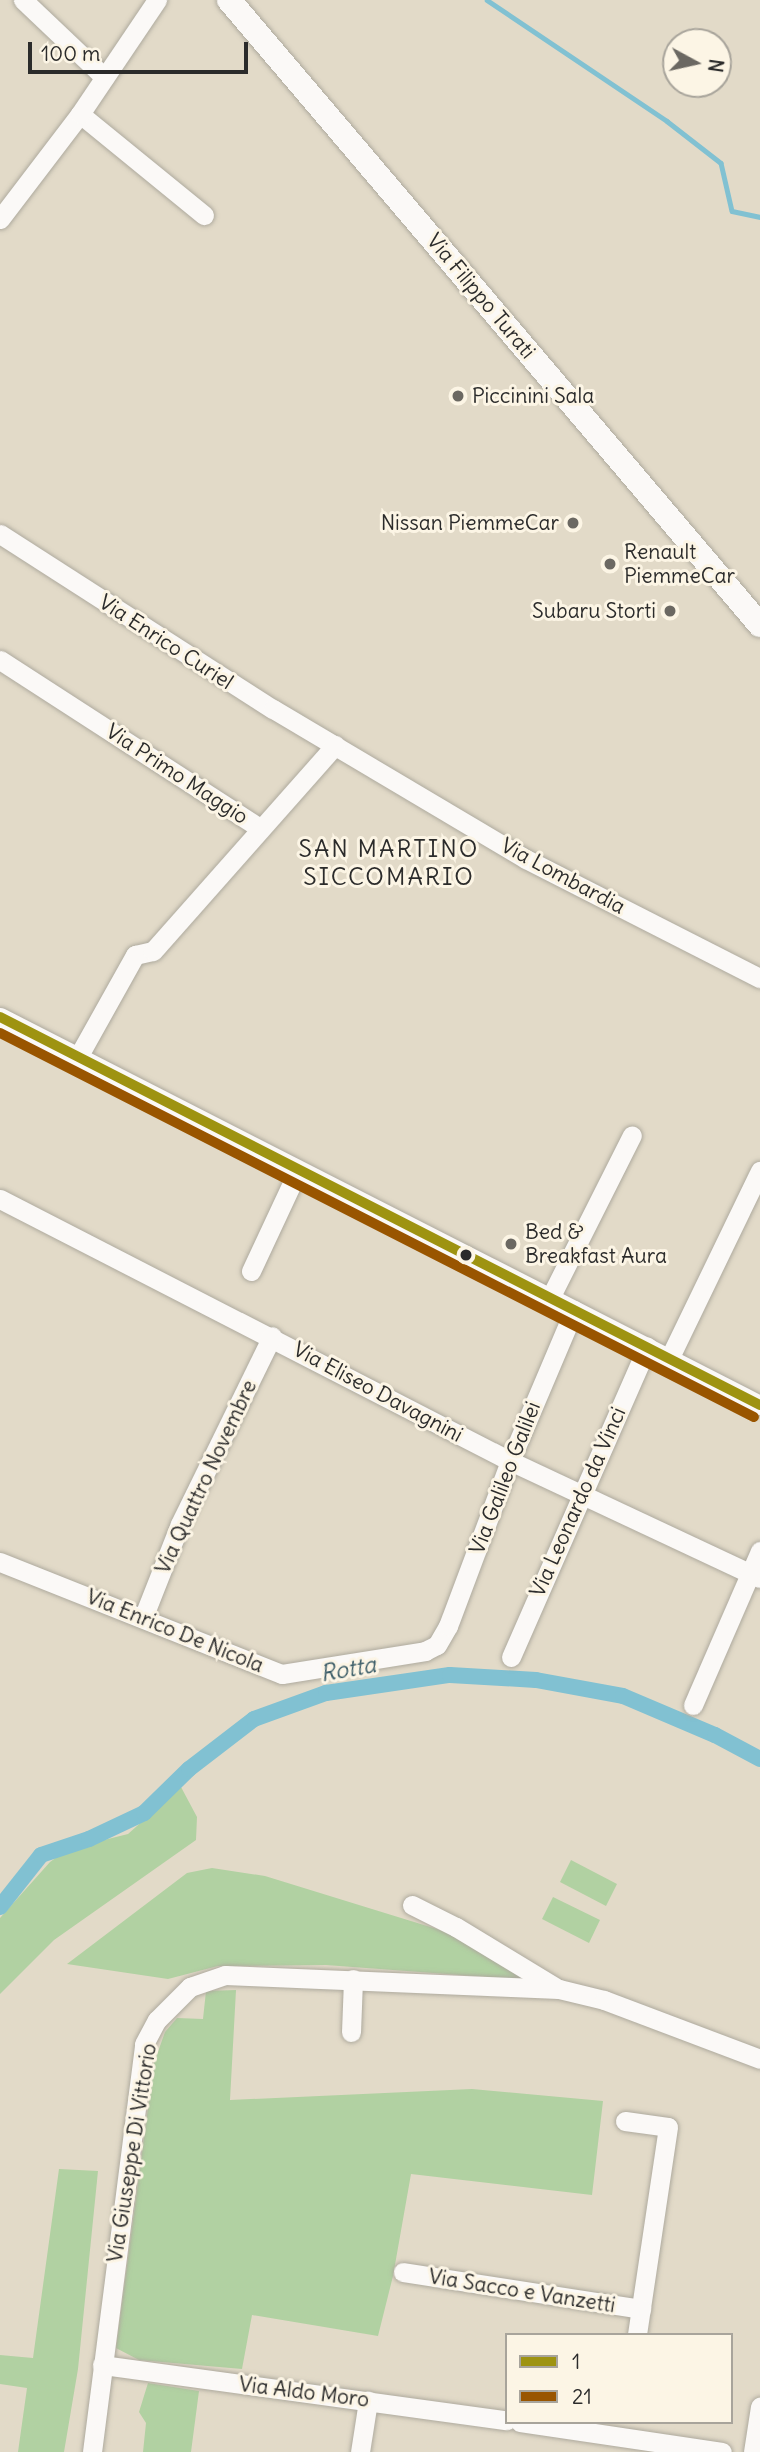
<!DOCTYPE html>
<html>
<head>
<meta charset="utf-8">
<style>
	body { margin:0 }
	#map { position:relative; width:760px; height:2452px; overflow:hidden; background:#e2dac8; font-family:Delius,sans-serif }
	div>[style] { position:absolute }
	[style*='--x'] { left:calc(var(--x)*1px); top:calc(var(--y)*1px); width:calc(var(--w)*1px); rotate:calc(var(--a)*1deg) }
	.green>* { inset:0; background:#b1d1a2 }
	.stream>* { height:4.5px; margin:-2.25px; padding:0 2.25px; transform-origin:2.25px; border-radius:2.25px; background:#81c1d2 }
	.canal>* { height:16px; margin:-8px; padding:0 8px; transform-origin:8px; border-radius:8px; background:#81c1d2 }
	.roads { filter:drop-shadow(0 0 2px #aeaa9e) drop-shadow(0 0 2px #aeaa9e) }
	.minor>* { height:19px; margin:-9.5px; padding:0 9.5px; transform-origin:9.5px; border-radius:9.5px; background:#fbf9f7 }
	.major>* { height:24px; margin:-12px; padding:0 12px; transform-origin:12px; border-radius:12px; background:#fbf9f7 }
	.bus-1>* { height:10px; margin:-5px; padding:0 5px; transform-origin:5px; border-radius:5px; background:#9e9311 }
	.bus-2>* { height:10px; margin:-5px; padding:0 5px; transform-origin:5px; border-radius:5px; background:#950 }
	.dots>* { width:19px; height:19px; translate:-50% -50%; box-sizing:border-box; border:4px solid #fcf5e5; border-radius:50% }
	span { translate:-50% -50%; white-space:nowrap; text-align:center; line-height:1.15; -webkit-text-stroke:6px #fcf5e5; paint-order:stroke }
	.street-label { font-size:21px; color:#2b2b2b }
	.poi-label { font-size:21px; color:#2b2b2b }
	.left { translate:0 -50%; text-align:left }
	.right { translate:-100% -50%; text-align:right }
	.water-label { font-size:23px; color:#3b5c67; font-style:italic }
	.quarter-label { font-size:24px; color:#2b2b2b; letter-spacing:2px }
	.legend { position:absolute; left:505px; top:2333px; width:228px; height:91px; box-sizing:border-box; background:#fcf5e5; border:2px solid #a8a49b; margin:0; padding:9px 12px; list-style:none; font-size:21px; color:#2b2b2b }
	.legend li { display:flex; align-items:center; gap:14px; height:35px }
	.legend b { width:35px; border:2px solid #a8a49b }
	.north { position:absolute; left:662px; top:28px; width:70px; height:70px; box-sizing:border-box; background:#fcf5e5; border:2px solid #a8a49b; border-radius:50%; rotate:98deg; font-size:19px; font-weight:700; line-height:28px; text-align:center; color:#2b2b2b }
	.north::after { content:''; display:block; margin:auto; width:24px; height:32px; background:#6b6862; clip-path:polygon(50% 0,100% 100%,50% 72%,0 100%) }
	.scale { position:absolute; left:28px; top:42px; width:220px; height:32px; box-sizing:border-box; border:4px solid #2b2b2b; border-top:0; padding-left:9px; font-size:21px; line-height:24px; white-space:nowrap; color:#2b2b2b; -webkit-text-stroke:5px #fcf5e5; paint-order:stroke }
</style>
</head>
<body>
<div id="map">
	<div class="green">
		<i style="clip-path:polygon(181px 1787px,197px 1817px,196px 1840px,54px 1940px,0 1994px,0 1918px,50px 1862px,68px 1849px,128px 1834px)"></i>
		<i style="clip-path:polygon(571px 1860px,617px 1884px,606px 1906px,560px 1882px)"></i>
		<i style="clip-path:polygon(212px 1868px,265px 1876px,453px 1934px,525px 1980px,326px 1965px,218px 1966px,168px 1979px,67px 1964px,187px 1873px)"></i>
		<i style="clip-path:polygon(553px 1897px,600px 1920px,589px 1943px,542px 1919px)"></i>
		<i style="clip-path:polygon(236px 1990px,230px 2100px,472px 2089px,603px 2101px,592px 2195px,411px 2174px,393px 2276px,378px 2336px,252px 2315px,242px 2369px,139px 2360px,116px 2348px,154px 2063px,165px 2032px,177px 2018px,203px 2019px,206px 1991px)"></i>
		<i style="clip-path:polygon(59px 2169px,98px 2171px,78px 2369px,64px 2452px,18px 2452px,27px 2388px,0 2384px,0 2355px,33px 2358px)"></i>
		<i style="clip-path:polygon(148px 2383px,199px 2391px,191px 2452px,143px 2452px,146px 2423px,139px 2412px)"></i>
	</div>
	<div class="stream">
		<i style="--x:487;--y:0;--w:217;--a:33.9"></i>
		<i style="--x:667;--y:121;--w:68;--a:37.9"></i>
		<i style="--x:721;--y:163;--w:49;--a:77.1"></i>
		<i style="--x:732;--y:211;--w:29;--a:12"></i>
	</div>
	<div class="canal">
		<i style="--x:0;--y:1907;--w:66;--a:-51.7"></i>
		<i style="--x:41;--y:1855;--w:51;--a:-18.4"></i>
		<i style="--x:89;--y:1839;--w:61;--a:-25.3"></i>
		<i style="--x:144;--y:1813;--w:63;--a:-44.4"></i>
		<i style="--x:189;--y:1769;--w:82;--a:-37.6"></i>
		<i style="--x:254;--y:1719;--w:77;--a:-19.9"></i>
		<i style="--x:326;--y:1693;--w:125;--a:-8.3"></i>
		<i style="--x:450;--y:1675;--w:86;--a:3.3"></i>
		<i style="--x:536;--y:1680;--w:88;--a:10.4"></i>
		<i style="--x:623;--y:1696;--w:100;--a:23"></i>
		<i style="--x:715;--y:1735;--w:51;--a:28.1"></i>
	</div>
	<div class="roads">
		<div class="minor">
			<i style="--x:23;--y:0;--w:112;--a:43.5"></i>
			<i style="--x:80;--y:114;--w:160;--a:39.2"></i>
			<i style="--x:0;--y:219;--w:132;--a:-52.7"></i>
			<i style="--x:80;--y:114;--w:138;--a:-56"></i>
			<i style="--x:0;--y:534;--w:324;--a:32.7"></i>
			<i style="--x:273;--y:709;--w:294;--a:30.7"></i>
			<i style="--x:526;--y:859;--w:263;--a:27"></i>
			<i style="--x:0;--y:660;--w:310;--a:32.9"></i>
			<i style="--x:0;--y:1017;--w:853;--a:27.05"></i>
			<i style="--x:78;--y:1057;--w:117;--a:-60.8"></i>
			<i style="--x:135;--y:955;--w:18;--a:-13"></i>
			<i style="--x:153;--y:951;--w:275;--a:-48.5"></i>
			<i style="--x:0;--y:1199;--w:573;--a:27.19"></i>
			<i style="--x:510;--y:1461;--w:276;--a:25.1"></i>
			<i style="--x:251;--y:1271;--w:111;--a:-65"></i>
			<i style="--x:550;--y:1298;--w:182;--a:-63.3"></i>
			<i style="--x:669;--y:1359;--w:209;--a:-64.2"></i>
			<i style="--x:0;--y:1562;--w:303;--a:21.7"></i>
			<i style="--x:282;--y:1674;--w:145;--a:-9.1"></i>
			<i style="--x:425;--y:1651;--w:13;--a:-27"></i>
			<i style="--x:437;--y:1645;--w:22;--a:-60"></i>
			<i style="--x:448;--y:1626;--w:176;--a:-69.4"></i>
			<i style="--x:510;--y:1461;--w:164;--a:-67"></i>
			<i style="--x:143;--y:1618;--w:101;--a:-68.5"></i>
			<i style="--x:180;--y:1524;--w:209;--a:-63.9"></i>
			<i style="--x:511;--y:1657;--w:339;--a:-66.3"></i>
			<i style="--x:693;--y:1705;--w:168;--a:-66.5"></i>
			<i style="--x:412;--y:1905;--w:49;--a:26.6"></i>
			<i style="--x:456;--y:1927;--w:116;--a:31.2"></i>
			<i style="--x:351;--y:2032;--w:53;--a:-87.8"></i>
			<i style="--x:625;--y:2121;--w:43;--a:7.9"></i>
			<i style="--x:668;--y:2127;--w:210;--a:98.5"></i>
			<i style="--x:403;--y:2272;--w:241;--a:8.8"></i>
			<i style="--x:102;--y:2365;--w:408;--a:7.8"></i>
			<i style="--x:520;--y:2422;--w:204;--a:8.4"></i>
			<i style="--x:92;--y:2452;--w:411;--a:-82.7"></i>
			<i style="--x:144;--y:2044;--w:27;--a:-62"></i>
			<i style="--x:157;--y:2020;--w:47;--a:-45"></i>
			<i style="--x:190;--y:1987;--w:37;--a:-19"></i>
			<i style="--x:225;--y:1975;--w:334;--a:2.4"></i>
			<i style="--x:559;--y:1989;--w:46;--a:13.7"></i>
			<i style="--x:604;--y:2000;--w:167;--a:20.7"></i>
			<i style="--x:360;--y:2452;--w:52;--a:-81.1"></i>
			<i style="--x:753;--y:2452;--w:46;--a:-81.2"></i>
		</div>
		<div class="major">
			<i style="--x:229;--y:0;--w:820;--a:49.65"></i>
		</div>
	</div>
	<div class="bus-1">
		<i style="--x:0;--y:1017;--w:853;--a:27.05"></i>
	</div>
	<div class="bus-2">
		<i style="--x:0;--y:1033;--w:846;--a:26.99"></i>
	</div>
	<div class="dots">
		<i style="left:458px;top:396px;background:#6b6862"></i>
		<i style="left:573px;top:523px;background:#6b6862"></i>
		<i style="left:610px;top:564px;background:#6b6862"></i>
		<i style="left:670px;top:611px;background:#6b6862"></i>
		<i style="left:511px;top:1244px;background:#6b6862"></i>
		<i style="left:466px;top:1255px;background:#2b2b2b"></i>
	</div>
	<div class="street-label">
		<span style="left:481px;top:296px;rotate:50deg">Via Filippo Turati</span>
		<span style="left:166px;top:642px;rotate:33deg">Via Enrico Curiel</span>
		<span style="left:177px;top:774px;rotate:33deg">Via Primo Maggio</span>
		<span style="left:563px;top:876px;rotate:28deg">Via Lombardia</span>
		<span style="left:378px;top:1392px;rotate:28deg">Via Eliseo Davagnini</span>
		<span style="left:206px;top:1477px;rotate:-65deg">Via Quattro Novembre</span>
		<span style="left:505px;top:1478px;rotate:-69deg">Via Galileo Galilei</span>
		<span style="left:578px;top:1502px;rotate:-66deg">Via Leonardo da Vinci</span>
		<span style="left:175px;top:1631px;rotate:22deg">Via Enrico De Nicola</span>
		<span style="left:132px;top:2153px;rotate:-81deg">Via Giuseppe Di Vittorio</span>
		<span style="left:522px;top:2291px;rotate:9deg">Via Sacco e Vanzetti</span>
		<span style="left:304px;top:2392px;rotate:7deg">Via Aldo Moro</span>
	</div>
	<div class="poi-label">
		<span class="left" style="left:472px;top:396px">Piccinini Sala</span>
		<span class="right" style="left:559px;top:523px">Nissan PiemmeCar</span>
		<span class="left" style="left:624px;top:564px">Renault<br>PiemmeCar</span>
		<span class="right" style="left:656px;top:611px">Subaru Storti</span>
		<span class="left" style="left:525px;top:1244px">Bed &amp;<br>Breakfast Aura</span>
	</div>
	<div class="water-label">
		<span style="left:348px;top:1669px;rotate:-10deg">Rotta</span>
	</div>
	<div class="quarter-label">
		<span style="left:389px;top:863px">SAN MARTINO<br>SICCOMARIO</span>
	</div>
	<ul class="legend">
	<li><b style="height:9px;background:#9e9311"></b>1</li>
	<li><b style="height:9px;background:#950"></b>21</li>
	</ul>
	<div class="north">N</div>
	<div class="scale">100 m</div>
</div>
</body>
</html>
